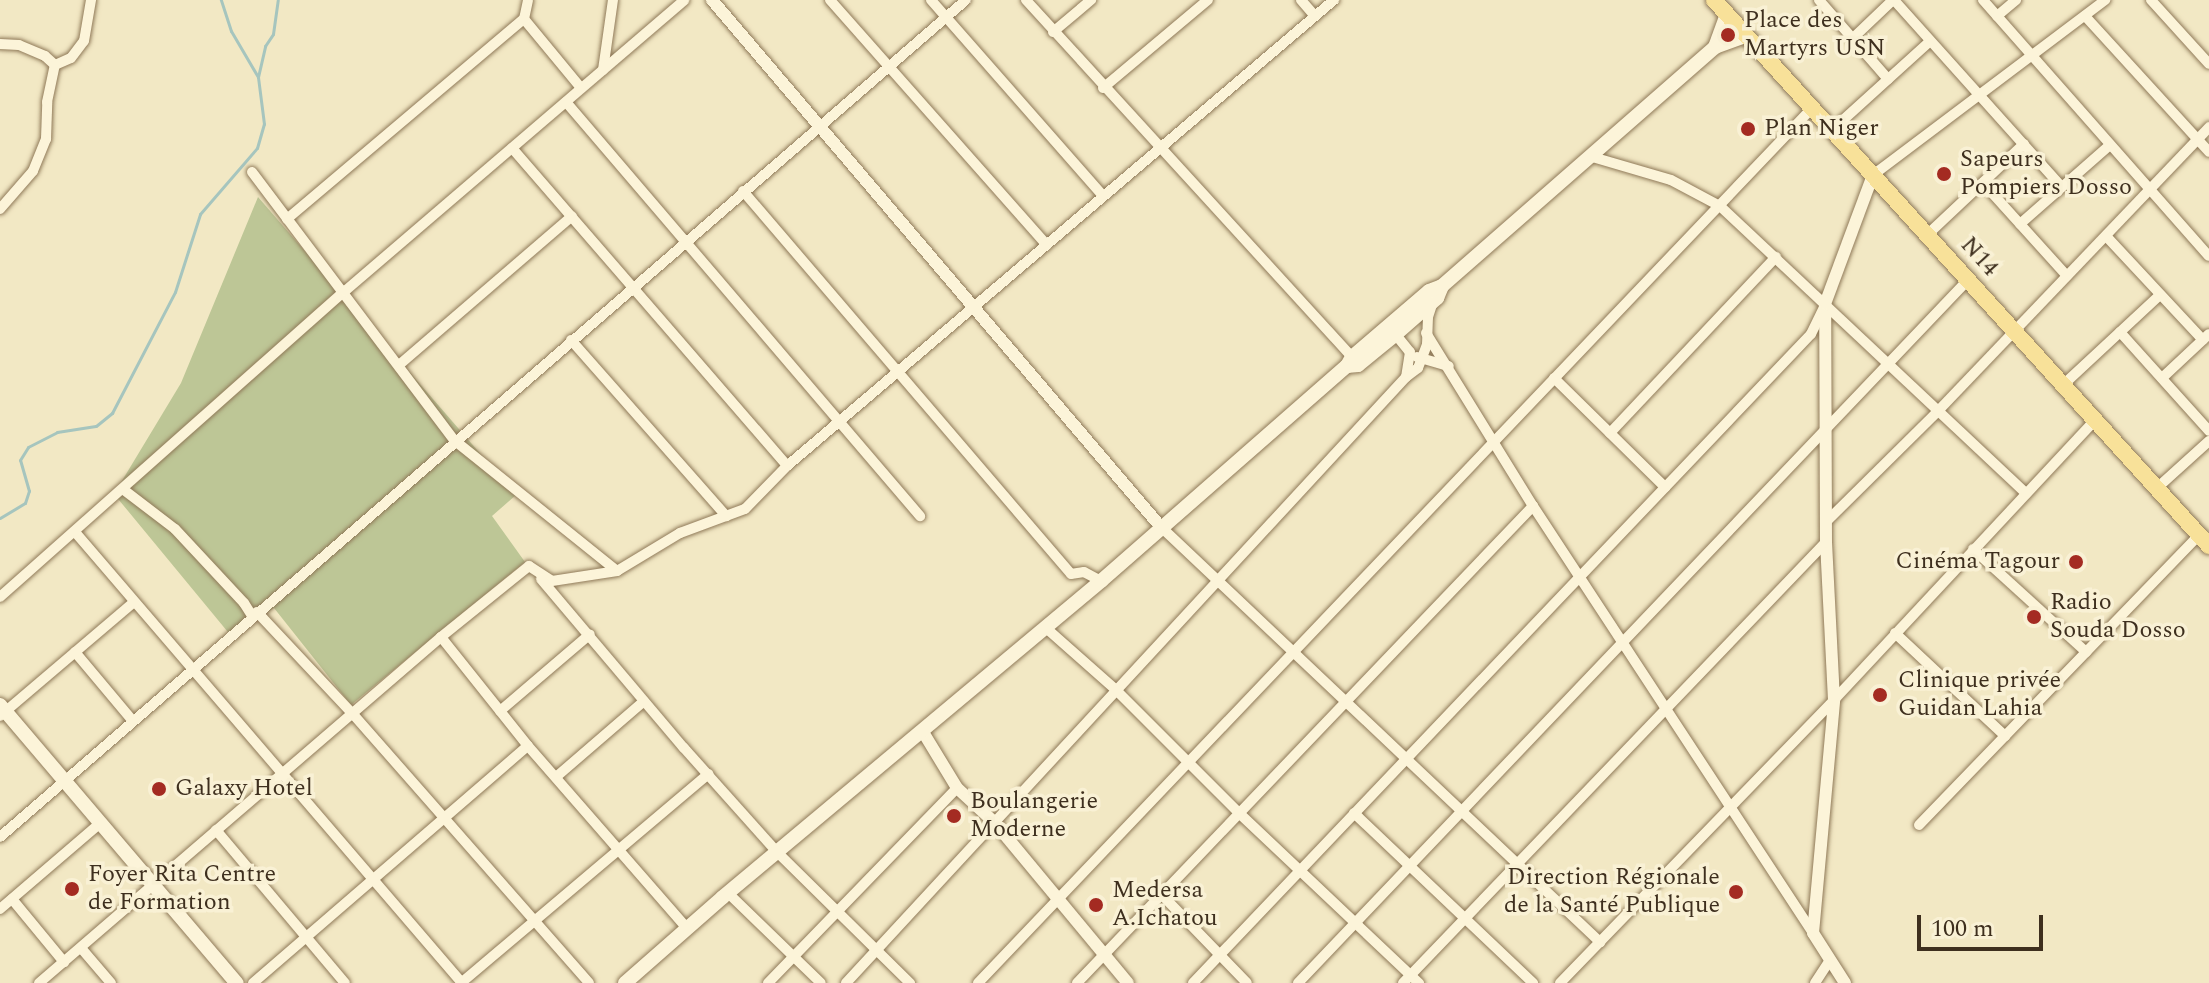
<!DOCTYPE html>
<html>
<head>
<meta charset="utf-8">
<style>
	body { margin:0 }
	#map { position:relative; width:2209px; height:983px; overflow:hidden; background:#f2e8c4; font-family:Spectral,serif }
	div>[style] { position:absolute }
	[style*='--x'] { left:calc(var(--x)*1px); top:calc(var(--y)*1px); width:calc(var(--w)*1px); rotate:calc(var(--a)*1deg) }
	.cemetery>* { inset:0; background:#bdc696 }
	.stream>* { height:3px; margin:-1.5px; padding:0 1.5px; transform-origin:1.5px; border-radius:1.5px; background:#a6c5be }
	.roads { filter:drop-shadow(0 0 2px #8f7958) drop-shadow(0 0 2px #8f7958) }
	.minor>* { height:10px; margin:-5px; padding:0 5px; transform-origin:5px; border-radius:5px; background:#fcf4d9 }
	.tertiary>* { height:12px; margin:-6px; padding:0 6px; transform-origin:6px; border-radius:6px; background:#fcf4d9 }
	.secondary>* { height:14px; margin:-7px; padding:0 7px; transform-origin:7px; border-radius:7px; background:#fcf4d9 }
	.primary>* { height:16px; margin:-8px; padding:0 8px; transform-origin:8px; border-radius:8px; background:#f8e199 }
	.dots>* { width:22px; height:22px; translate:-50% -50%; box-sizing:border-box; border:4px solid #f9f1d5; border-radius:50% }
	span { translate:-50% -50%; white-space:nowrap; text-align:center; line-height:1.15; -webkit-text-stroke:7px #f9f1d5; paint-order:stroke }
	.poi-label { font-size:24px; color:#3e2f1e }
	.left { translate:0 -50%; text-align:left }
	.right { translate:-100% -50%; text-align:right }
	.street-label { font-size:24px; color:#3e2f1e }
	.scale { position:absolute; left:1917px; top:915px; width:126px; height:36px; box-sizing:border-box; border:4px solid #3e2f1e; border-top:0; padding-left:10px; font-size:24px; line-height:28px; white-space:nowrap; color:#3e2f1e; -webkit-text-stroke:6px #f9f1d5; paint-order:stroke }
</style>
</head>
<body>
<div id="map">
	<div class="cemetery">
		<i style="clip-path:polygon(258px 197px,516px 495px,492px 516px,525px 562px,351px 705px,274px 608px,232px 637px,114px 494px,181px 383px)"></i>
	</div>
	<div class="stream">
		<i style="--x:258;--y:77;--w:32;--a:-77"></i>
		<i style="--x:265;--y:46;--w:14;--a:-56"></i>
		<i style="--x:273;--y:34;--w:34;--a:-82"></i>
		<i style="--x:0;--y:518;--w:29;--a:-31"></i>
		<i style="--x:25;--y:503;--w:13;--a:-72"></i>
		<i style="--x:29;--y:491;--w:32;--a:-106"></i>
		<i style="--x:20;--y:460;--w:15;--a:-58"></i>
		<i style="--x:28;--y:447;--w:33;--a:-27"></i>
		<i style="--x:57;--y:432;--w:39;--a:-9"></i>
		<i style="--x:96;--y:426;--w:21;--a:-39"></i>
		<i style="--x:112;--y:413;--w:136;--a:-62.5"></i>
		<i style="--x:175;--y:292;--w:82;--a:-72.2"></i>
		<i style="--x:200;--y:214;--w:87;--a:-49.2"></i>
		<i style="--x:257;--y:148;--w:25;--a:-74"></i>
		<i style="--x:264;--y:124;--w:47;--a:-97.3"></i>
		<i style="--x:258;--y:77;--w:53;--a:-120.4"></i>
		<i style="--x:231;--y:31;--w:33;--a:-108"></i>
	</div>
	<div class="roads">
		<div class="minor">
			<i style="--x:830;--y:0;--w:327;--a:48.5"></i>
			<i style="--x:931;--y:0;--w:261;--a:48.7"></i>
			<i style="--x:1026;--y:0;--w:488;--a:47.6"></i>
			<i style="--x:1301;--y:0;--w:21;--a:49"></i>
			<i style="--x:1819;--y:0;--w:105;--a:48.9"></i>
			<i style="--x:1894;--y:0;--w:251;--a:48.1"></i>
			<i style="--x:1983;--y:0;--w:341;--a:48.6"></i>
			<i style="--x:2151;--y:0;--w:86;--a:47.8"></i>
			<i style="--x:1997;--y:16;--w:25;--a:-40"></i>
			<i style="--x:2085;--y:16;--w:184;--a:47.6"></i>
			<i style="--x:524;--y:19;--w:89;--a:50.4"></i>
			<i style="--x:1053;--y:32;--w:50;--a:-40.1"></i>
			<i style="--x:1852;--y:39;--w:57;--a:-43.6"></i>
			<i style="--x:0;--y:44;--w:19;--a:3"></i>
			<i style="--x:19;--y:45;--w:28;--a:23"></i>
			<i style="--x:45;--y:56;--w:13;--a:42"></i>
			<i style="--x:603;--y:70;--w:71;--a:-81.9"></i>
			<i style="--x:1103;--y:88;--w:137;--a:-40"></i>
			<i style="--x:566;--y:102;--w:545;--a:49.47"></i>
			<i style="--x:1832;--y:130;--w:132;--a:-42.2"></i>
			<i style="--x:512;--y:148;--w:420;--a:49.1"></i>
			<i style="--x:1589;--y:156;--w:85;--a:16.3"></i>
			<i style="--x:1671;--y:180;--w:55;--a:28"></i>
			<i style="--x:1720;--y:206;--w:420;--a:43.2"></i>
			<i style="--x:252;--y:172;--w:336;--a:53"></i>
			<i style="--x:454;--y:440;--w:209;--a:38.8"></i>
			<i style="--x:1873;--y:175;--w:291;--a:-37"></i>
			<i style="--x:1983;--y:183;--w:125;--a:47.9"></i>
			<i style="--x:743;--y:191;--w:504;--a:49.42"></i>
			<i style="--x:1071;--y:574;--w:13;--a:-9"></i>
			<i style="--x:1084;--y:572;--w:19;--a:28"></i>
			<i style="--x:0;--y:209;--w:50;--a:-49"></i>
			<i style="--x:33;--y:171;--w:35;--a:-68"></i>
			<i style="--x:46;--y:139;--w:37;--a:-88"></i>
			<i style="--x:47;--y:102;--w:38;--a:-78"></i>
			<i style="--x:55;--y:65;--w:17;--a:-24"></i>
			<i style="--x:71;--y:58;--w:21;--a:-53"></i>
			<i style="--x:84;--y:41;--w:42;--a:-80.3"></i>
			<i style="--x:287;--y:219;--w:310;--a:-40.2"></i>
			<i style="--x:524;--y:19;--w:19;--a:-78"></i>
			<i style="--x:2020;--y:224;--w:120;--a:-41.3"></i>
			<i style="--x:1927;--y:235;--w:133;--a:-43.2"></i>
			<i style="--x:2106;--y:236;--w:142;--a:47"></i>
			<i style="--x:1392;--y:330;--w:28;--a:51"></i>
			<i style="--x:1410;--y:352;--w:25;--a:99"></i>
			<i style="--x:2120;--y:332;--w:133;--a:48"></i>
			<i style="--x:1426;--y:333;--w:203;--a:58.3"></i>
			<i style="--x:1533;--y:506;--w:511;--a:56.75"></i>
			<i style="--x:571;--y:340;--w:235;--a:48.6"></i>
			<i style="--x:1417;--y:357;--w:33;--a:16"></i>
			<i style="--x:399;--y:365;--w:228;--a:-40.7"></i>
			<i style="--x:1554;--y:378;--w:156;--a:44.5"></i>
			<i style="--x:2162;--y:378;--w:64;--a:-43.1"></i>
			<i style="--x:2063;--y:385;--w:132;--a:-42.9"></i>
			<i style="--x:1610;--y:433;--w:242;--a:-46.7"></i>
			<i style="--x:2157;--y:488;--w:70;--a:-42.1"></i>
			<i style="--x:124;--y:490;--w:64;--a:37.4"></i>
			<i style="--x:175;--y:529;--w:101;--a:47"></i>
			<i style="--x:244;--y:603;--w:15;--a:58"></i>
			<i style="--x:1827;--y:521;--w:156;--a:-44.7"></i>
			<i style="--x:1938;--y:411;--w:393;--a:-46.3"></i>
			<i style="--x:1160;--y:526;--w:606;--a:43.39"></i>
			<i style="--x:75;--y:532;--w:594;--a:49.37"></i>
			<i style="--x:1973;--y:549;--w:153;--a:42.3"></i>
			<i style="--x:529;--y:566;--w:27;--a:33"></i>
			<i style="--x:552;--y:581;--w:66;--a:-8.7"></i>
			<i style="--x:617;--y:571;--w:74;--a:-31.1"></i>
			<i style="--x:680;--y:533;--w:69;--a:-20.3"></i>
			<i style="--x:745;--y:509;--w:60;--a:-45.7"></i>
			<i style="--x:787;--y:466;--w:719;--a:-40.43"></i>
			<i style="--x:541;--y:579;--w:221;--a:49.8"></i>
			<i style="--x:684;--y:748;--w:140;--a:48.2"></i>
			<i style="--x:777;--y:852;--w:187;--a:44.6"></i>
			<i style="--x:0;--y:597;--w:461;--a:-41.6"></i>
			<i style="--x:345;--y:291;--w:447;--a:-40.6"></i>
			<i style="--x:257;--y:612;--w:139;--a:46.8"></i>
			<i style="--x:352;--y:713;--w:359;--a:48.7"></i>
			<i style="--x:1046;--y:628;--w:94;--a:41.5"></i>
			<i style="--x:1116;--y:690;--w:174;--a:45"></i>
			<i style="--x:1239;--y:813;--w:248;--a:43.4"></i>
			<i style="--x:1895;--y:633;--w:151;--a:43.1"></i>
			<i style="--x:441;--y:637;--w:139;--a:51.4"></i>
			<i style="--x:528;--y:746;--w:242;--a:48.9"></i>
			<i style="--x:75;--y:652;--w:90;--a:50"></i>
			<i style="--x:500;--y:711;--w:118;--a:-40.5"></i>
			<i style="--x:0;--y:716;--w:176;--a:-40.4"></i>
			<i style="--x:556;--y:777;--w:116;--a:-40.8"></i>
			<i style="--x:1354;--y:813;--w:247;--a:43.5"></i>
			<i style="--x:1919;--y:825;--w:403;--a:-46"></i>
			<i style="--x:216;--y:830;--w:200;--a:49.9"></i>
			<i style="--x:0;--y:837;--w:1278;--a:-40.91"></i>
			<i style="--x:728;--y:893;--w:129;--a:44.1"></i>
			<i style="--x:1162;--y:895;--w:122;--a:46"></i>
			<i style="--x:12;--y:899;--w:82;--a:50.5"></i>
			<i style="--x:0;--y:909;--w:130;--a:-40.6"></i>
			<i style="--x:81;--y:948;--w:46;--a:49.4"></i>
			<i style="--x:39;--y:983;--w:530;--a:-40.72"></i>
			<i style="--x:441;--y:637;--w:113;--a:-38.9"></i>
			<i style="--x:253;--y:983;--w:363;--a:-40.8"></i>
			<i style="--x:461;--y:983;--w:324;--a:-40.2"></i>
			<i style="--x:768;--y:983;--w:272;--a:-45.9"></i>
			<i style="--x:846;--y:983;--w:825;--a:-47.26"></i>
			<i style="--x:1406;--y:377;--w:15;--a:-37"></i>
			<i style="--x:1418;--y:368;--w:25;--a:-69"></i>
			<i style="--x:1427;--y:345;--w:28;--a:-88"></i>
			<i style="--x:1428;--y:317;--w:13;--a:-72"></i>
			<i style="--x:978;--y:983;--w:1209;--a:-46.37"></i>
			<i style="--x:1077;--y:983;--w:660;--a:-46.29"></i>
			<i style="--x:1193;--y:983;--w:896;--a:-46.4"></i>
			<i style="--x:1811;--y:334;--w:30;--a:-64"></i>
			<i style="--x:1298;--y:983;--w:971;--a:-46.38"></i>
			<i style="--x:1403;--y:983;--w:611;--a:-46.19"></i>
			<i style="--x:1560;--y:983;--w:394;--a:-45.9"></i>
			<i style="--x:1834;--y:700;--w:383;--a:-47"></i>
			<i style="--x:1815;--y:983;--w:27;--a:-57"></i>
		</div>
		<div class="tertiary">
			<i style="--x:712;--y:0;--w:691;--a:49.58"></i>
			<i style="--x:923;--y:732;--w:66;--a:58.7"></i>
			<i style="--x:957;--y:788;--w:52;--a:42.6"></i>
			<i style="--x:995;--y:823;--w:208;--a:50.3"></i>
			<i style="--x:1845;--y:983;--w:59;--a:-122.6"></i>
			<i style="--x:1813;--y:933;--w:234;--a:-84.8"></i>
			<i style="--x:1834;--y:700;--w:158;--a:-92.9"></i>
			<i style="--x:1826;--y:542;--w:238;--a:-90.2"></i>
			<i style="--x:1825;--y:304;--w:138;--a:-69.6"></i>
		</div>
		<div class="secondary">
			<i style="--x:1715;--y:47;--w:35;--a:-70"></i>
			<i style="--x:1347;--y:366;--w:11;--a:-5"></i>
			<i style="--x:1358;--y:365;--w:49;--a:-39.2"></i>
			<i style="--x:1396;--y:334;--w:55;--a:-41.3"></i>
			<i style="--x:1437;--y:298;--w:13;--a:-67"></i>
			<i style="--x:0;--y:705;--w:365;--a:49.6"></i>
			<i style="--x:625;--y:983;--w:130;--a:-41.3"></i>
			<i style="--x:723;--y:897;--w:493;--a:-39.9"></i>
			<i style="--x:1101;--y:581;--w:327;--a:-41.2"></i>
			<i style="--x:1347;--y:366;--w:10;--a:-61"></i>
			<i style="--x:1352;--y:357;--w:101;--a:-40.6"></i>
			<i style="--x:1429;--y:291;--w:14;--a:-21"></i>
			<i style="--x:1442;--y:286;--w:363;--a:-41.2"></i>
			<i style="--x:1715;--y:47;--w:33;--a:-20"></i>
		</div>
		<div class="primary">
			<i style="--x:1714;--y:0;--w:737;--a:47.8"></i>
		</div>
	</div>
	<div class="dots">
		<i style="left:1728px;top:35px;background:#a42b22"></i>
		<i style="left:1748px;top:129px;background:#a42b22"></i>
		<i style="left:1944px;top:174px;background:#a42b22"></i>
		<i style="left:2076px;top:562px;background:#a42b22"></i>
		<i style="left:2034px;top:617px;background:#a42b22"></i>
		<i style="left:1880px;top:695px;background:#a42b22"></i>
		<i style="left:159px;top:789px;background:#a42b22"></i>
		<i style="left:954px;top:816px;background:#a42b22"></i>
		<i style="left:72px;top:889px;background:#a42b22"></i>
		<i style="left:1736px;top:892px;background:#a42b22"></i>
		<i style="left:1096px;top:905px;background:#a42b22"></i>
	</div>
	<div class="poi-label">
		<span class="left" style="left:1744px;top:35px">Place des<br>Martyrs USN</span>
		<span class="left" style="left:1764px;top:129px">Plan Niger</span>
		<span class="left" style="left:1960px;top:174px">Sapeurs<br>Pompiers Dosso</span>
		<span class="right" style="left:2060px;top:562px">Cinéma Tagour</span>
		<span class="left" style="left:2050px;top:617px">Radio<br>Souda Dosso</span>
		<span class="left" style="left:1898px;top:695px">Clinique privée<br>Guidan Lahia</span>
		<span class="left" style="left:175px;top:789px">Galaxy Hotel</span>
		<span class="left" style="left:970px;top:816px">Boulangerie<br>Moderne</span>
		<span class="left" style="left:88px;top:889px">Foyer Rita Centre<br>de Formation</span>
		<span class="right" style="left:1720px;top:892px">Direction Régionale<br>de la Santé Publique</span>
		<span class="left" style="left:1112px;top:905px">Medersa<br>A.Ichatou</span>
	</div>
	<div class="street-label">
		<span style="left:1979px;top:257px;rotate:48deg">N14</span>
	</div>
	<div class="scale">100 m</div>
</div>
</body>
</html>
